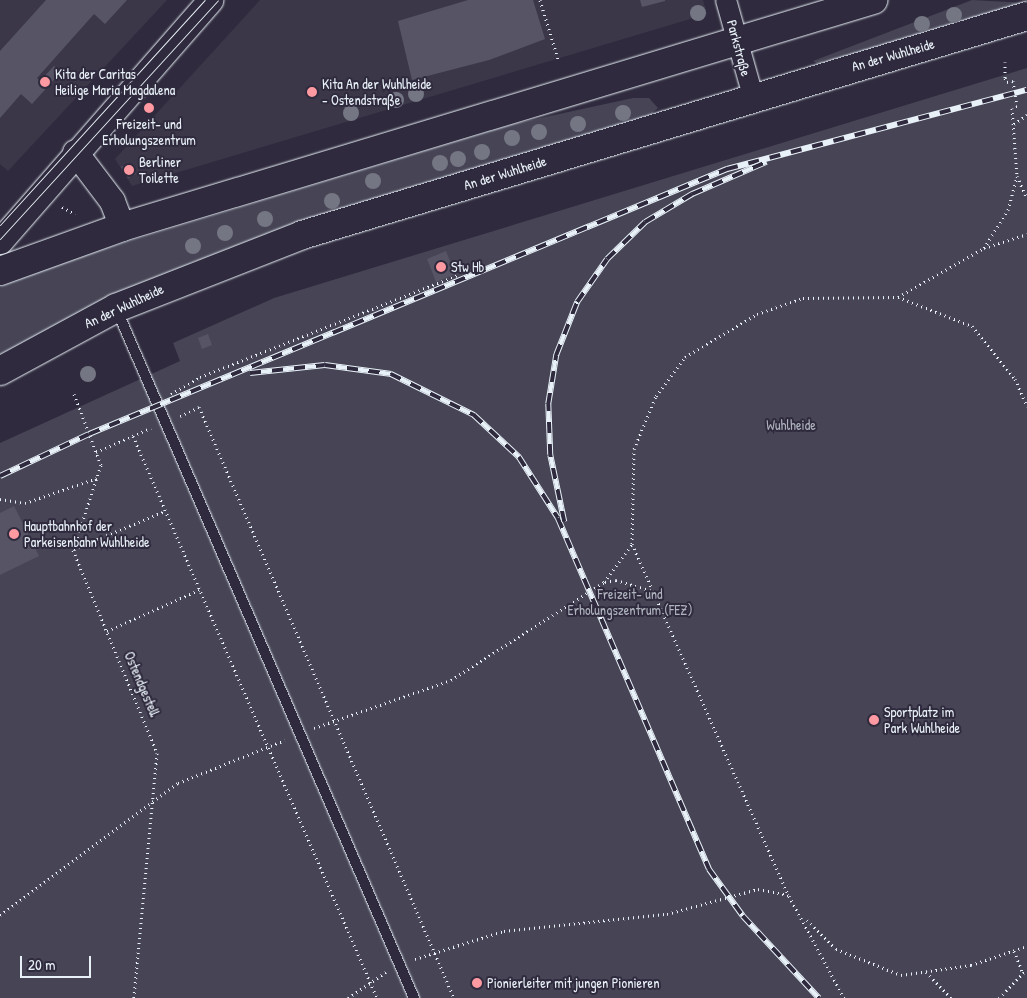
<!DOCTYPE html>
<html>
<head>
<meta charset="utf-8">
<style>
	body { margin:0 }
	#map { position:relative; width:1027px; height:998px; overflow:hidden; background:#2f2a3d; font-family:"Patrick Hand",sans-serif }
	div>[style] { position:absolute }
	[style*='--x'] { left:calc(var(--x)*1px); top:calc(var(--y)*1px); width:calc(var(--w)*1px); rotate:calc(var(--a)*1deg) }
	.built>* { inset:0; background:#3b3749 }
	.green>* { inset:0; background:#464455 }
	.building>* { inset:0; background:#575565 }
	.path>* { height:3px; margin-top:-1.5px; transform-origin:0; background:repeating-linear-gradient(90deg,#e8f1f8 0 1px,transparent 0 5px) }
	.roads { filter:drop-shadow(0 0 1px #e8f1f8) drop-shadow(0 0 1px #e8f1f8) }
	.service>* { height:10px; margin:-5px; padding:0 5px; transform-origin:5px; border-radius:5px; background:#2f2a3d }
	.minor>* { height:20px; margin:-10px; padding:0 10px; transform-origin:10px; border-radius:10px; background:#2f2a3d }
	.tertiary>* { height:25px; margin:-12.5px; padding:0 12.5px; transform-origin:12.5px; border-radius:12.5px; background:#2f2a3d }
	.secondary>* { height:28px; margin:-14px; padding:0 14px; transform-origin:14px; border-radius:14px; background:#2f2a3d }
	.tram>* { height:1px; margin:-0.5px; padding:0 0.5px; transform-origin:0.5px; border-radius:0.5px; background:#e8f1f8 }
	.rail>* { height:5.5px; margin-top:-2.75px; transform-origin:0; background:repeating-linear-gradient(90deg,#2f2a3d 0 11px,#e8f1f8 0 22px); box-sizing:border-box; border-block:1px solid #e8f1f8 }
	.trees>* { width:16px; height:16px; margin:-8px; border-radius:50%; background:#757684 }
	.dots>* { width:14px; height:14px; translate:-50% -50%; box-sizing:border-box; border:2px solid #2f2a3d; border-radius:50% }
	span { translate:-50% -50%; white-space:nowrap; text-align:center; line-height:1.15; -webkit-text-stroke:4px #2f2a3d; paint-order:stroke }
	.street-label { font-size:14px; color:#e8f1f8 }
	.poi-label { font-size:14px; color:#e8f1f8 }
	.left { translate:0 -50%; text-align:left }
	.park-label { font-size:14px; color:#afb4bf }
	.scale { position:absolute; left:20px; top:956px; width:71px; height:22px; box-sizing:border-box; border:2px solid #e8f1f8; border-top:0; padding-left:6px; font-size:15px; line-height:18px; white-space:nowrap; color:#e8f1f8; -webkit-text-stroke:4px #2f2a3d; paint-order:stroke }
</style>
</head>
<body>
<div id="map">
	<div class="built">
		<i style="clip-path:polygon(0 0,167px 0,8px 171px,0 164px)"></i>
		<i style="clip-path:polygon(260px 0,703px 0,707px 14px,132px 186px,115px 159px)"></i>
	</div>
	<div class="green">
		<i style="clip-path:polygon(972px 0,1027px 3px,819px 65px,813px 61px)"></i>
		<i style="clip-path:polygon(1027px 68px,1027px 998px,0 998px,0 443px,180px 361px,173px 343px,274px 298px)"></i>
		<i style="clip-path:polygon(633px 98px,649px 98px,658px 108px,647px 118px,193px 262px,0 354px,0 287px,41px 268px,513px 124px)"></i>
	</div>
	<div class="building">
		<i style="clip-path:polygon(46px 0,127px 0,105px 24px,94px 14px,37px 78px,40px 81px,54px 66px,61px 72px,32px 104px,21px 94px,0 118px,0 51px)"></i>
		<i style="clip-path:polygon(468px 0,533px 0,545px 39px,489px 60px,412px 80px,398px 21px)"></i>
		<i style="clip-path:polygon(640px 0,665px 0,665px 1px,642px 7px)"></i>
		<i style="clip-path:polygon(129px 163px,136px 174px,128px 178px,121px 167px)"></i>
		<i style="clip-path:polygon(446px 251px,455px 274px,436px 282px,427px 259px)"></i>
		<i style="clip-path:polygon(208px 334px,212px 345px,202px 349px,198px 338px)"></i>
		<i style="clip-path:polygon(14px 506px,39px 556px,0 575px,0 513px)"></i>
	</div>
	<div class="path">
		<i style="--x:540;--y:0;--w:62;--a:73"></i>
		<i style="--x:1005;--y:62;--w:16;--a:90"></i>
		<i style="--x:1005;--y:78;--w:4;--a:63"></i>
		<i style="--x:1007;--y:82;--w:6;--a:-9"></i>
		<i style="--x:1013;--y:81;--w:25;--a:81"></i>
		<i style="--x:1017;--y:106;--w:5;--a:158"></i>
		<i style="--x:1012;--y:108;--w:68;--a:85.8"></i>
		<i style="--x:1017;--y:176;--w:24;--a:66"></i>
		<i style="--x:1014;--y:124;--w:16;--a:-35"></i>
		<i style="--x:62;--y:207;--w:15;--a:28"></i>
		<i style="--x:984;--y:248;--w:45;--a:-57.7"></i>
		<i style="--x:1008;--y:210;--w:34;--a:-75"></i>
		<i style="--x:898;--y:297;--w:99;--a:-29.7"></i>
		<i style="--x:984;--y:248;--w:45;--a:-18"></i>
		<i style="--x:74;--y:394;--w:76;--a:69.2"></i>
		<i style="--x:101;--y:465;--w:89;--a:108.2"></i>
		<i style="--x:73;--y:550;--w:220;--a:67.5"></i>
		<i style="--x:157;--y:753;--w:246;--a:95.4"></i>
		<i style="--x:171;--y:394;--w:34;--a:-30"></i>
		<i style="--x:200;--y:377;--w:277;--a:-21.6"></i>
		<i style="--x:180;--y:416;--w:21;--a:-25"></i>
		<i style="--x:199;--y:407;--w:644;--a:66.66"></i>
		<i style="--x:133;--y:436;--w:613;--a:66.53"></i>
		<i style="--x:96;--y:452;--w:60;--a:-23.6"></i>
		<i style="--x:0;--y:499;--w:25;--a:9"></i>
		<i style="--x:25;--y:503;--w:76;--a:-19.1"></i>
		<i style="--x:632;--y:544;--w:385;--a:66"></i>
		<i style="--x:789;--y:896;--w:116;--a:61.7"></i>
		<i style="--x:74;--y:549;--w:99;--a:-22.7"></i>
		<i style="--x:605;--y:582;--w:11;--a:-10"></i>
		<i style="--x:616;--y:580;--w:42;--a:16.7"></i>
		<i style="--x:107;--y:631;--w:101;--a:-24"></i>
		<i style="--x:314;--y:728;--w:145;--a:-19.3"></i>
		<i style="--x:451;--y:680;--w:182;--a:-32.6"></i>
		<i style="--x:604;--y:582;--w:47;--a:-53.6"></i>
		<i style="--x:632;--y:544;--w:95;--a:-88.8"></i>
		<i style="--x:634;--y:449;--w:57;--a:-67.5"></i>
		<i style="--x:656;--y:396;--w:49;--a:-53.4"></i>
		<i style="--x:685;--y:357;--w:84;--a:-30.8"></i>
		<i style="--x:757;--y:314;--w:49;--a:-19.2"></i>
		<i style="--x:803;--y:298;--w:95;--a:-0.6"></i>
		<i style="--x:898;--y:297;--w:79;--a:21.4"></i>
		<i style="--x:972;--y:326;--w:68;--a:50.9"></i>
		<i style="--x:1015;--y:379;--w:30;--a:66"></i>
		<i style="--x:0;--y:915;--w:222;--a:-36.6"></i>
		<i style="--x:178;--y:783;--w:115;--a:-21.9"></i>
		<i style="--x:807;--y:920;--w:41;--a:45"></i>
		<i style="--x:836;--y:949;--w:70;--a:21.8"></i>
		<i style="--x:901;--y:975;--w:71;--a:-8.1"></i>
		<i style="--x:971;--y:965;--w:59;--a:-18.7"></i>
		<i style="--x:1014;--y:951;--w:24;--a:68"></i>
		<i style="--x:1023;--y:973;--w:4;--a:-27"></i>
		<i style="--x:415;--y:959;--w:93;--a:-17.5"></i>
		<i style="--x:504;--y:931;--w:164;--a:-6"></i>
		<i style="--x:667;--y:914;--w:94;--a:-15.4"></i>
		<i style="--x:758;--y:889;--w:31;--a:11"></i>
		<i style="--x:926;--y:972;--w:36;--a:46"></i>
		<i style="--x:348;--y:998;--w:46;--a:-34.4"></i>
		<i style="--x:999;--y:998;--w:35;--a:-46"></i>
	</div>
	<div class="roads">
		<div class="service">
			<i style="--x:116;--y:308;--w:752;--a:66.64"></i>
		</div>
		<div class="minor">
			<i style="--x:726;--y:0;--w:100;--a:74.3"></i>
		</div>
		<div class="tertiary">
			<i style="--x:75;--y:152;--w:61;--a:52.9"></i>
			<i style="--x:112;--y:201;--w:28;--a:69"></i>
			<i style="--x:0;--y:241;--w:320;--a:-48.9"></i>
		</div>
		<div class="secondary">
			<i style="--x:0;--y:271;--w:130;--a:-19.8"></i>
			<i style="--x:122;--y:227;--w:785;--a:-16.82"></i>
			<i style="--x:0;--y:371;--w:132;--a:-28.5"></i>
			<i style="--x:116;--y:308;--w:200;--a:-21.4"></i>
			<i style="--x:302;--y:235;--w:757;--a:-16.81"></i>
		</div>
	</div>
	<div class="tram">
		<i style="--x:0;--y:225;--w:304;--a:-47.7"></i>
		<i style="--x:0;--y:239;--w:323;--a:-47.6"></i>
	</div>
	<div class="rail">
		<i style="--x:250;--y:373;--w:75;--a:-6.1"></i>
		<i style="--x:325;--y:365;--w:67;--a:7.8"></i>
		<i style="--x:391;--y:374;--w:93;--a:26.3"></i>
		<i style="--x:474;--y:415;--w:62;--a:43"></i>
		<i style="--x:519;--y:457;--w:72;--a:57.4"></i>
		<i style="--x:558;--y:518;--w:382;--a:66.7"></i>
		<i style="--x:709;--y:869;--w:58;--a:54.1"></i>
		<i style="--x:743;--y:916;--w:112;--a:47.2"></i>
		<i style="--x:0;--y:476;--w:98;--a:-25.3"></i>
		<i style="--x:89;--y:434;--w:691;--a:-22.56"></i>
		<i style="--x:727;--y:169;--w:310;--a:-14.8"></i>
		<i style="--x:564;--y:522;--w:68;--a:-101.8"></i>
		<i style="--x:550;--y:455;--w:51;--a:-92.2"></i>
		<i style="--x:548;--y:404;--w:50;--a:-80.7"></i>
		<i style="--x:556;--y:355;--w:57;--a:-68.4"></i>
		<i style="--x:577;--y:302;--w:52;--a:-55.1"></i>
		<i style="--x:607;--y:259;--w:53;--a:-44.2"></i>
		<i style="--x:645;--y:222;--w:55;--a:-30.8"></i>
		<i style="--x:692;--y:194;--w:81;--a:-23.4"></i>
	</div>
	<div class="trees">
		<i style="left:698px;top:13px"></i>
		<i style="left:954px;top:15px"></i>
		<i style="left:922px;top:24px"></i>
		<i style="left:416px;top:94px"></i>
		<i style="left:396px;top:100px"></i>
		<i style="left:351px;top:113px"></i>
		<i style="left:623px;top:113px"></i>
		<i style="left:578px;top:124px"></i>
		<i style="left:539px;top:132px"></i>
		<i style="left:512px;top:138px"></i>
		<i style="left:482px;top:152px"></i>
		<i style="left:458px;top:159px"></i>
		<i style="left:440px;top:163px"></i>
		<i style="left:373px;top:181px"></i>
		<i style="left:332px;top:201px"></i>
		<i style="left:265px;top:219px"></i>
		<i style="left:225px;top:233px"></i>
		<i style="left:193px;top:246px"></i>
		<i style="left:88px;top:374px"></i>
	</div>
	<div class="dots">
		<i style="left:45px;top:82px;background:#ff9aa2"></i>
		<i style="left:312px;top:92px;background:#ff9aa2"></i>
		<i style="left:149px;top:108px;background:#ff9aa2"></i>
		<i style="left:129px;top:170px;background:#ff9aa2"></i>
		<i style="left:441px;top:267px;background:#ff9aa2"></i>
		<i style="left:14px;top:534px;background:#ff9aa2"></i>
		<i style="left:874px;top:720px;background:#ff9aa2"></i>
		<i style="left:477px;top:983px;background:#ff9aa2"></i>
	</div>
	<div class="street-label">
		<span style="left:739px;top:48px;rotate:75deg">Parkstraße</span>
		<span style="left:893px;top:55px;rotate:-16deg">An der Wuhlheide</span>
		<span style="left:505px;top:173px;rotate:-17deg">An der Wuhlheide</span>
		<span style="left:124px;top:306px;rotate:-25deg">An der Wuhlheide</span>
		<span style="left:142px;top:684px;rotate:67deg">Ostendgestell</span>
	</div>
	<div class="poi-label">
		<span class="left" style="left:55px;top:82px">Kita der Caritas<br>Heilige Maria Magdalena</span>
		<span class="left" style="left:322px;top:92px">Kita An der Wuhlheide<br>- Ostendstraße</span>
		<span style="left:149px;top:132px">Freizeit- und<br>Erholungszentrum</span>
		<span class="left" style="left:139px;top:170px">Berliner<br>Toilette</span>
		<span class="left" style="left:451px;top:267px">Stw Hb</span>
		<span class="left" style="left:24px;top:534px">Hauptbahnhof der<br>Parkeisenbahn Wuhlheide</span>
		<span class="left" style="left:884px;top:720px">Sportplatz im<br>Park Wuhlheide</span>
		<span class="left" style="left:487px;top:983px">Pionierleiter mit jungen Pionieren</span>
	</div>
	<div class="park-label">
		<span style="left:791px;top:425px">Wuhlheide</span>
		<span style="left:630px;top:602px">Freizeit- und<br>Erholungszentrum (FEZ)</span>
	</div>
	<div class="scale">20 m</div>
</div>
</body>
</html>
